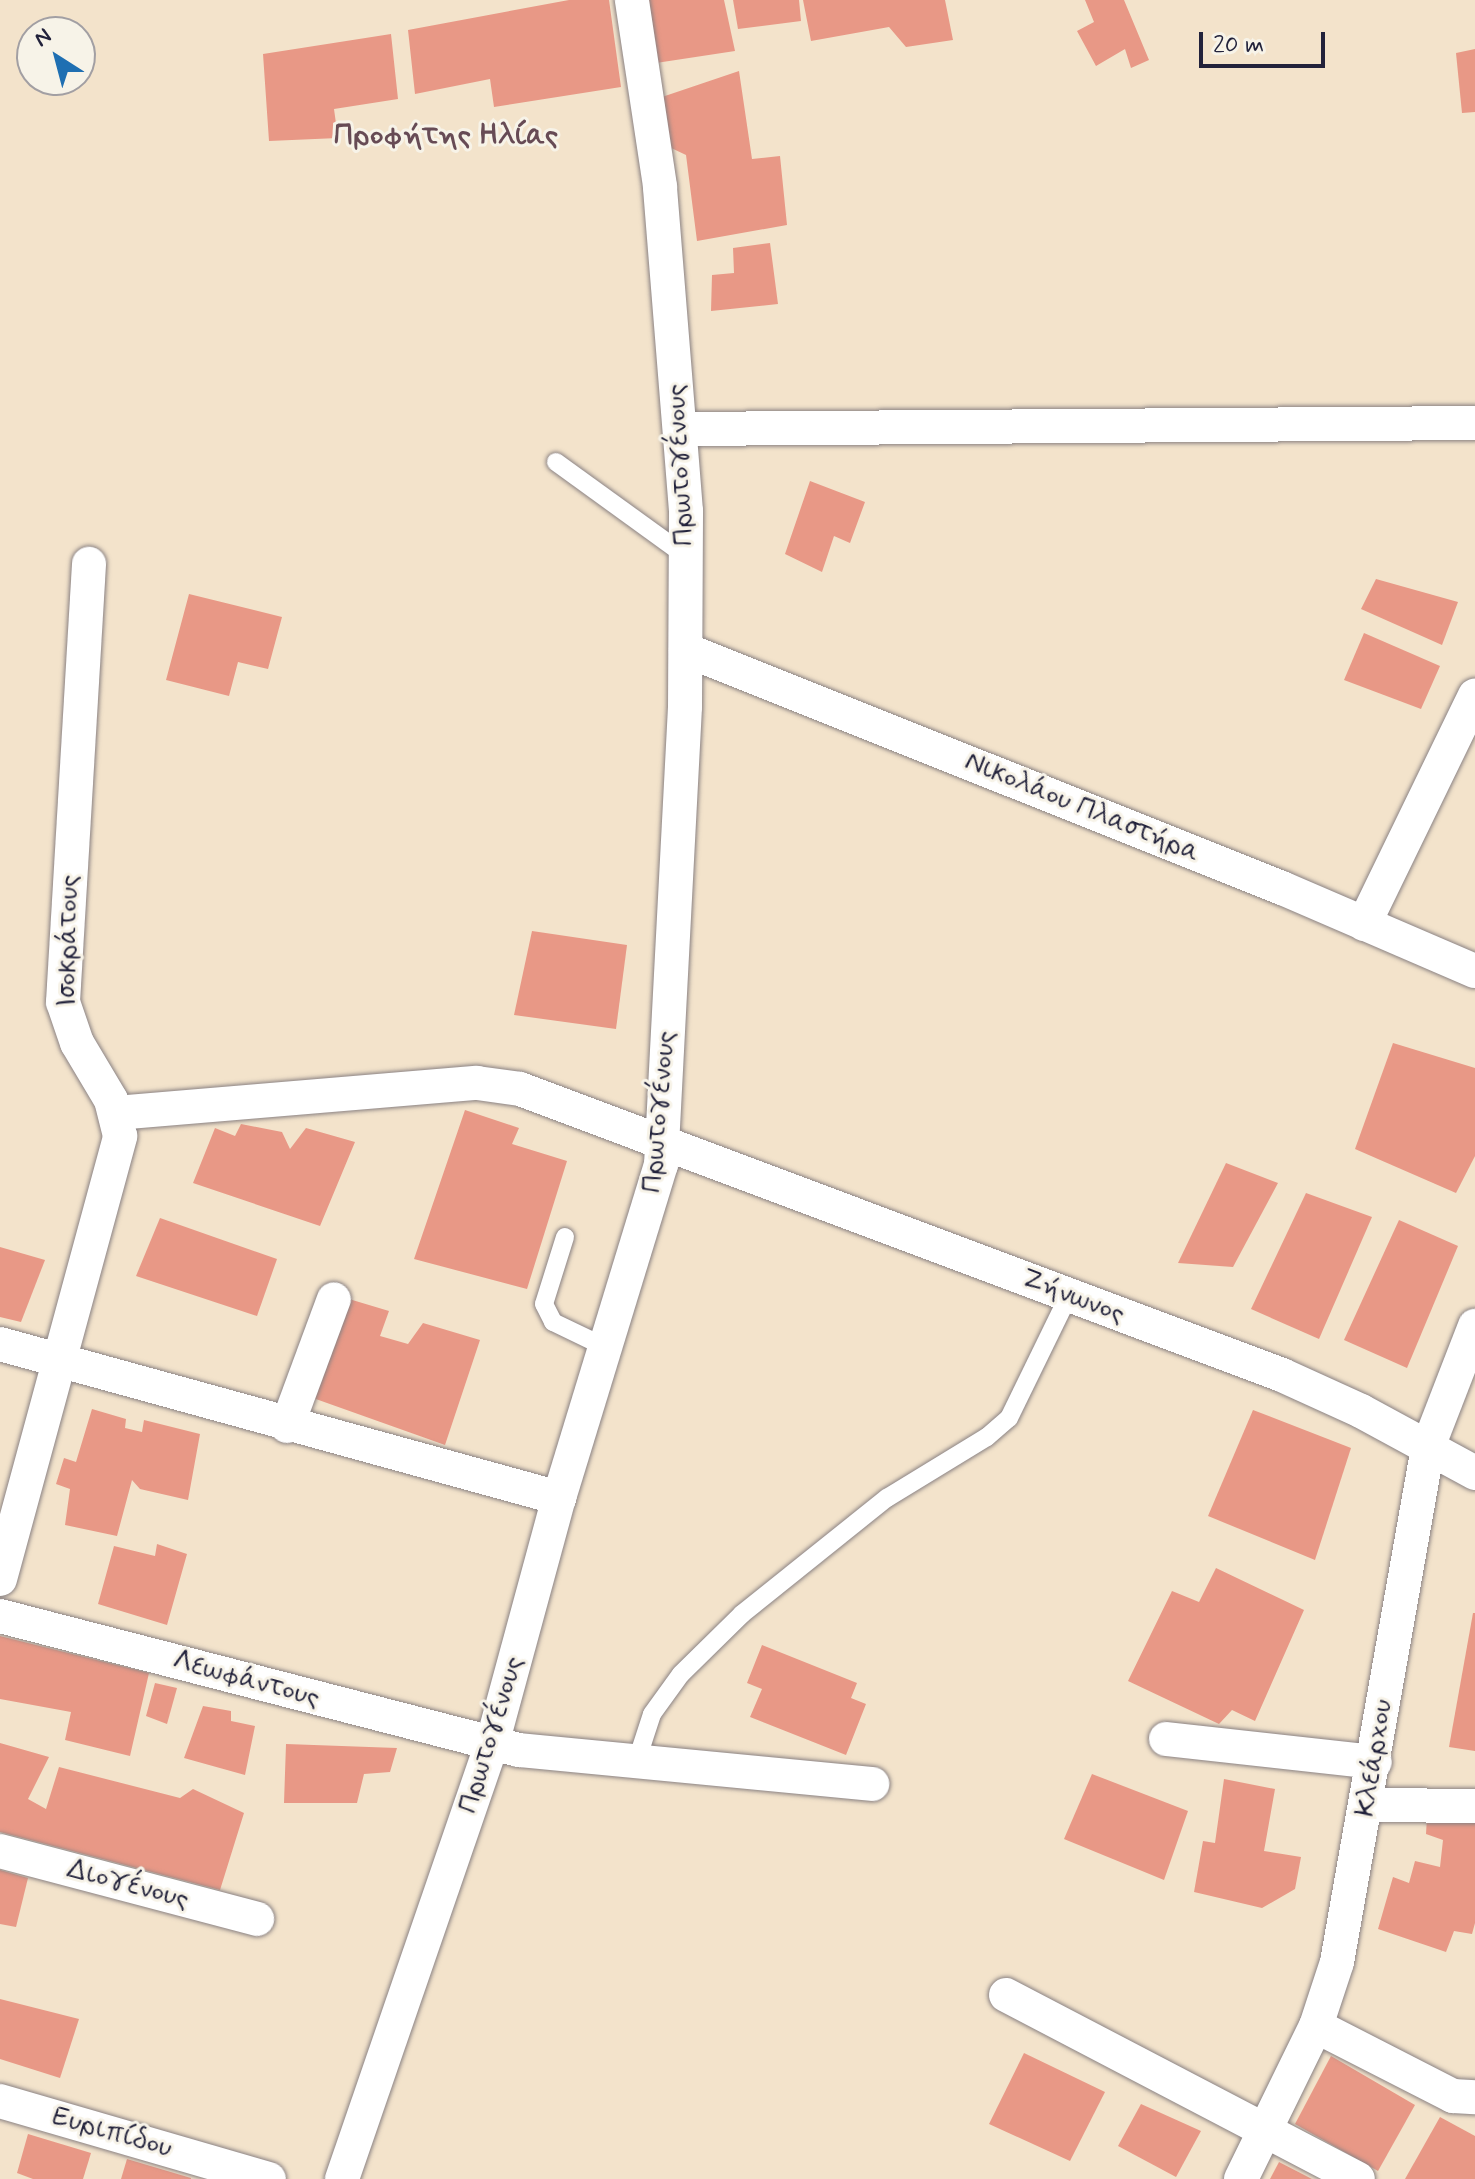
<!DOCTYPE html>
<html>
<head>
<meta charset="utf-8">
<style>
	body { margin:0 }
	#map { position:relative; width:1475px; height:2179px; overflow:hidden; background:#f3e3cb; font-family:Mynerve,sans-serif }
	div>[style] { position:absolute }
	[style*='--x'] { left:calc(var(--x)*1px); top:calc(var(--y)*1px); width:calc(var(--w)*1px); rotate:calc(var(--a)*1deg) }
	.building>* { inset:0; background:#e89886 }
	.roads { filter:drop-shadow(0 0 2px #8a8283) drop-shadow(0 0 2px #8a8283) }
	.service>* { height:18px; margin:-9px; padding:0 9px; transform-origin:9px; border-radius:9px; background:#fff }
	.minor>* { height:34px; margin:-17px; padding:0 17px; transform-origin:17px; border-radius:17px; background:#fff }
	span { translate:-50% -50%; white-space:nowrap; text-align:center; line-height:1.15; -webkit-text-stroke:6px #f7f3e8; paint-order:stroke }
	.street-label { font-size:28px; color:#22223b }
	.neighbourhood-label { font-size:30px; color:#674b55; font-weight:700 }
	.north { position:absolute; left:16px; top:16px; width:80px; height:80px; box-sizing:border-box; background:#f7f3e8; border:2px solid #a29fa3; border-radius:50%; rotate:324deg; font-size:22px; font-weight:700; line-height:32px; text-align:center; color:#22223b }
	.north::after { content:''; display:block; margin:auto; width:28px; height:36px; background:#1f6fb2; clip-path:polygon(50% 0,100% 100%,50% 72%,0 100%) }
	.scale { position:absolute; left:1199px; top:32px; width:126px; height:36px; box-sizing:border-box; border:4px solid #22223b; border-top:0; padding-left:10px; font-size:24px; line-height:28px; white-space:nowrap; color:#22223b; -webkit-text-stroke:6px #f7f3e8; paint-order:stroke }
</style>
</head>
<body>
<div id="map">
	<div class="building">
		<i style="clip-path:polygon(569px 0,609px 0,621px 87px,494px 107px,490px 79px,415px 94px,408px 30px)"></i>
		<i style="clip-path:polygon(647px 0,724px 0,735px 51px,656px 63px)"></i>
		<i style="clip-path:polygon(733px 0,799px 0,801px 21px,738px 29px)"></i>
		<i style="clip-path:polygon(803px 0,945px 0,953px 40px,906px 47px,889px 27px,811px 41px)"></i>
		<i style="clip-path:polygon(1085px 0,1124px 0,1149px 60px,1131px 68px,1125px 49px,1096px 66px,1077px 31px,1094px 22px)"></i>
		<i style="clip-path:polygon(391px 34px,398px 99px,334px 109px,338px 138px,269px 141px,263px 54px)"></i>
		<i style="clip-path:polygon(1475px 49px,1475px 112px,1462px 113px,1456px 53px)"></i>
		<i style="clip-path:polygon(739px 71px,752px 159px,780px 156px,787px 225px,697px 241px,686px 155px,667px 146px,662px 97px)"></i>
		<i style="clip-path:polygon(770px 243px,778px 304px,711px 311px,712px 275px,734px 273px,733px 248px)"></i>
		<i style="clip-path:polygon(810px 481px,865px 502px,850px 543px,834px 536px,822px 572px,785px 554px)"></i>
		<i style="clip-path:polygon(1376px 579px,1458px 602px,1442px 645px,1361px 609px)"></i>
		<i style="clip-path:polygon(189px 594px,282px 617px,268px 669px,238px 662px,229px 696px,166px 680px)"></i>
		<i style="clip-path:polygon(1364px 633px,1440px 666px,1421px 709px,1344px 680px)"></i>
		<i style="clip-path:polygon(532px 931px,627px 945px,616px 1029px,514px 1015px)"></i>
		<i style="clip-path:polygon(1393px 1043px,1475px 1068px,1475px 1156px,1456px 1193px,1355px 1149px)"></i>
		<i style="clip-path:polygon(465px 1110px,519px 1128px,512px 1144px,567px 1161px,527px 1289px,414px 1259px)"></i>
		<i style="clip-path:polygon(241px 1124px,282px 1132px,290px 1149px,306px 1128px,355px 1142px,320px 1226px,193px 1183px,215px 1128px,235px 1136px)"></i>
		<i style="clip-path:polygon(1226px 1163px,1278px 1183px,1233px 1267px,1178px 1263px)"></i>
		<i style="clip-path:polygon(1306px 1193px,1372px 1217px,1319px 1339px,1251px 1309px)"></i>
		<i style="clip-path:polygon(160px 1218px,277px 1259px,257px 1316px,136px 1276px)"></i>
		<i style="clip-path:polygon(1399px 1220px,1458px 1246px,1407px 1368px,1344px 1340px)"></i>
		<i style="clip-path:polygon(0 1247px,45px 1260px,21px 1322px,0 1317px)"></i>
		<i style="clip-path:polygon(349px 1299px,389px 1311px,380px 1336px,408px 1344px,423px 1323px,480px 1340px,445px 1445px,313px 1398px)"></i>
		<i style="clip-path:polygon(92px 1409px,126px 1419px,125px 1428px,142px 1432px,144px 1420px,200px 1434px,188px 1500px,140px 1489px,132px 1480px,117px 1536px,65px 1525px,70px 1489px,56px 1484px,64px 1458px,76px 1462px)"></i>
		<i style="clip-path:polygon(1253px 1410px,1351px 1448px,1315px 1560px,1208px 1516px)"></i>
		<i style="clip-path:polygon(157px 1544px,187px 1554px,167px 1625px,98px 1604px,114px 1546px,155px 1556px)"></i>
		<i style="clip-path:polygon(1216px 1568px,1304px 1610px,1255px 1721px,1232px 1710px,1219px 1724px,1128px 1681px,1172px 1591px,1199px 1602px)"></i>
		<i style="clip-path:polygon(1473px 1613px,1475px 1613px,1475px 1751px,1449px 1747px)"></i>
		<i style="clip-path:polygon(0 1636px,149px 1673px,130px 1756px,65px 1740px,71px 1712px,0 1699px)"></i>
		<i style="clip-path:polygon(762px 1645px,857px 1683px,851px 1698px,866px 1704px,846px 1755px,750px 1717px,762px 1689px,747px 1683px)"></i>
		<i style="clip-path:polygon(155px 1683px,177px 1688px,167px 1724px,146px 1716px)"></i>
		<i style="clip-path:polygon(203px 1706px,231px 1711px,231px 1721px,255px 1726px,245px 1775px,184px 1758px)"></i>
		<i style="clip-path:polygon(0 1743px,49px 1757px,28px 1799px,46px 1809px,59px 1767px,180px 1798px,193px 1789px,244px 1813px,220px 1890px,0 1832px)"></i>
		<i style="clip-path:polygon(286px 1744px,397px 1748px,390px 1772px,364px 1774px,357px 1803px,284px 1803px)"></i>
		<i style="clip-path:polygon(1092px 1774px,1188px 1811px,1164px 1880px,1064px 1839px)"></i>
		<i style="clip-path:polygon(1224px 1779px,1275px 1789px,1264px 1851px,1301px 1857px,1295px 1889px,1262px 1908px,1194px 1892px,1203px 1841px,1215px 1843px)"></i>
		<i style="clip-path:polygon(1427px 1817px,1475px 1818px,1475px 1923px,1472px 1934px,1454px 1931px,1446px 1952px,1378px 1929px,1393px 1877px,1409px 1883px,1415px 1861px,1440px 1867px,1443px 1840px,1426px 1834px)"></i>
		<i style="clip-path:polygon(0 1870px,28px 1878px,16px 1927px,0 1924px)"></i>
		<i style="clip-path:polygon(0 1999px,79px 2019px,60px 2078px,0 2059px)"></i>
		<i style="clip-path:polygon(1024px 2053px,1105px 2092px,1070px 2161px,989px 2124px)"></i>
		<i style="clip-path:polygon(1331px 2056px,1415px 2105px,1378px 2171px,1295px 2124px)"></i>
		<i style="clip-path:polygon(1141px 2104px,1201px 2131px,1176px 2177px,1118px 2146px)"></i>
		<i style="clip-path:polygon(1440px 2117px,1475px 2136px,1475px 2179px,1405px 2179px)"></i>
		<i style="clip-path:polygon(28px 2134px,91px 2153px,83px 2179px,33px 2179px,17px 2173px)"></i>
		<i style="clip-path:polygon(127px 2159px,191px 2178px,191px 2179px,121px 2179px)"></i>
		<i style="clip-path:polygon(1279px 2162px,1312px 2179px,1270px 2179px)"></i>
	</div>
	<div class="roads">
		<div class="service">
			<i style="--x:556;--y:462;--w:160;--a:35.9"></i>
			<i style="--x:565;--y:1237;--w:70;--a:107.4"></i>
			<i style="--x:544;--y:1304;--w:20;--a:63"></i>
			<i style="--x:553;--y:1322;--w:58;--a:25.7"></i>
			<i style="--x:637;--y:1760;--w:48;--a:-71.9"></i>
			<i style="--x:652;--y:1714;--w:49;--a:-54.1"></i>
			<i style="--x:681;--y:1674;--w:86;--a:-44.5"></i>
			<i style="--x:742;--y:1614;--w:186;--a:-38.7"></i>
			<i style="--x:887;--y:1498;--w:117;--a:-31.4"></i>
			<i style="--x:987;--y:1437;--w:29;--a:-41"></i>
			<i style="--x:1009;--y:1418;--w:137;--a:-64"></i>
		</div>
		<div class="minor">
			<i style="--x:680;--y:429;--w:795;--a:-0.43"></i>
			<i style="--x:686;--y:650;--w:642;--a:21.77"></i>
			<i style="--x:1282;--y:888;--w:210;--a:23.3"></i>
			<i style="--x:1364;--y:924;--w:254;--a:-64.1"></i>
			<i style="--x:116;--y:1113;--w:362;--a:-4.8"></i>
			<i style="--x:477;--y:1083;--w:43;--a:7.9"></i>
			<i style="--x:520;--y:1089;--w:814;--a:20.57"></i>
			<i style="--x:1282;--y:1375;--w:87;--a:24.5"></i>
			<i style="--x:1361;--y:1411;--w:130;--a:28.5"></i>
			<i style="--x:0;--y:1344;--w:580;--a:15.4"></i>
			<i style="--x:287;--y:1426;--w:135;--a:-69.7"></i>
			<i style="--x:0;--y:1579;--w:459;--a:-74.8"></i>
			<i style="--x:120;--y:1136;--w:37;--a:-104"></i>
			<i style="--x:111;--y:1100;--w:66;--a:-120.8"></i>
			<i style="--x:77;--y:1043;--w:43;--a:-108.9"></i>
			<i style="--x:63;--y:1002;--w:439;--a:-86.6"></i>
			<i style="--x:0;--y:1616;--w:536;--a:14.48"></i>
			<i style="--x:519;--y:1750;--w:355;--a:5.5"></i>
			<i style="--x:1166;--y:1739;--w:210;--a:6.3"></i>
			<i style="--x:1368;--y:1805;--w:107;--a:0.5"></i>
			<i style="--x:0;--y:1851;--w:266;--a:14.8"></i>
			<i style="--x:1006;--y:1995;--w:397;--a:27.6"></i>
			<i style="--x:1316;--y:2026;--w:154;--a:27.1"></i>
			<i style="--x:1453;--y:2096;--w:22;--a:3"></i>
			<i style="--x:0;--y:2101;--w:280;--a:16.2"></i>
			<i style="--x:342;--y:2179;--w:460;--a:-71"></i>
			<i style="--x:492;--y:1744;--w:255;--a:-74.8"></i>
			<i style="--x:559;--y:1498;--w:348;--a:-73"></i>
			<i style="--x:661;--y:1165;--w:459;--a:-87"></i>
			<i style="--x:685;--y:707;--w:196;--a:-89.7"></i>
			<i style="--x:686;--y:511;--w:326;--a:-94.6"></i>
			<i style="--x:660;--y:186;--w:188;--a:-98.6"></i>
			<i style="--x:1241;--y:2179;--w:170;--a:-63.9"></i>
			<i style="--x:1316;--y:2026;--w:67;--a:-71.8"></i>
			<i style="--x:1337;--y:1962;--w:523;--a:-79.98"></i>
			<i style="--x:1428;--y:1447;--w:130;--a:-68.8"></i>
		</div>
	</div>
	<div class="street-label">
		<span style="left:681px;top:465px;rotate:-93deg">Πρωτογένους</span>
		<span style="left:1082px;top:808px;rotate:22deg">Νικολάου Πλαστήρα</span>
		<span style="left:69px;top:941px;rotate:-89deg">Ισοκράτους</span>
		<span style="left:660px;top:1112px;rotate:-85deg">Πρωτογένους</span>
		<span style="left:1073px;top:1297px;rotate:21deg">Ζήνωνος</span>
		<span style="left:246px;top:1680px;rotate:15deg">Λεωφάντους</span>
		<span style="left:492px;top:1735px;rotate:-73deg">Πρωτογένους</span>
		<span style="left:1375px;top:1758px;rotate:-81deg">Κλεάρχου</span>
		<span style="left:128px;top:1885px;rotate:15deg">Διογένους</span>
		<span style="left:112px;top:2133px;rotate:16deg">Ευριπίδου</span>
	</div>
	<div class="neighbourhood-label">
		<span style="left:446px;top:136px">Προφήτης Ηλίας</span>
	</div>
	<div class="north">N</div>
	<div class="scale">20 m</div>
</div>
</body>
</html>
